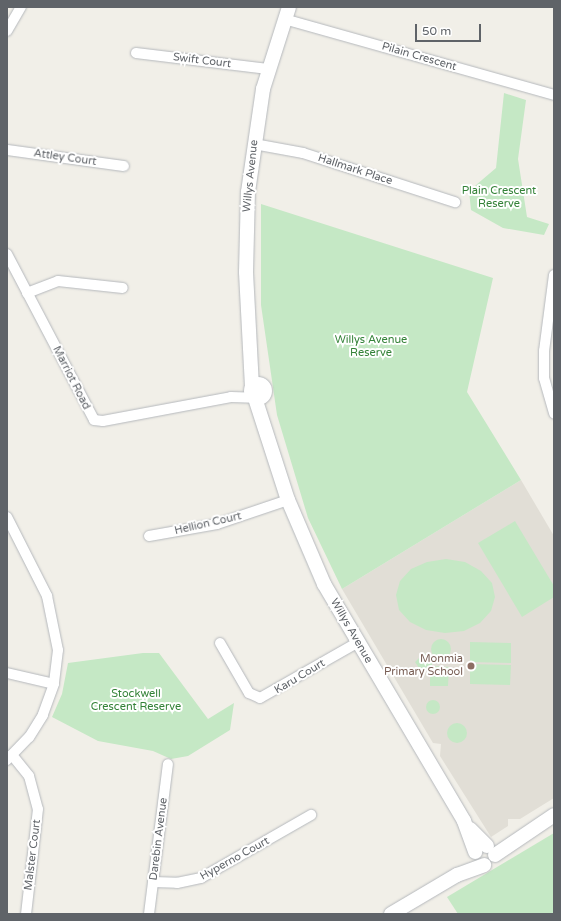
<!DOCTYPE html>
<html>
<head>
<meta charset="utf-8">
<style>
	body { margin:0 }
	#map { position:relative; width:561px; height:921px; overflow:hidden; background:#f1efe8; font-family:"Varela Round",sans-serif }
	div>[style] { position:absolute }
	[style*='--x'] { left:calc(var(--x)*1px); top:calc(var(--y)*1px); width:calc(var(--w)*1px); rotate:calc(var(--a)*1deg) }
	.education>* { inset:0; background:#e1ded6 }
	.green>* { inset:0; background:#c5e8c5 }
	.round { border-radius:50% }
	.roads { filter:drop-shadow(0 0 1px #b5b8bc) drop-shadow(0 0 1px #b5b8bc) }
	.street>* { height:10px; margin:-5px; padding:0 5px; transform-origin:5px; border-radius:5px; background:#fff }
	.secondary>* { height:14px; margin:-7px; padding:0 7px; transform-origin:7px; border-radius:7px; background:#fff }
	.secondary>.ring { margin:-7px; padding:0; box-sizing:content-box; background:none; border:14px solid #fff; border-radius:50% }
	.dots>* { width:11px; height:11px; translate:-50% -50%; box-sizing:border-box; border:2px solid #fff; border-radius:50% }
	span { translate:-50% -50%; white-space:nowrap; text-align:center; line-height:1.15; -webkit-text-stroke:4px #fff; paint-order:stroke }
	.street-label { font-size:11px; color:#5f6368 }
	.park-label { font-size:11px; color:#348238 }
	.education-label { font-size:11px; color:#785e54 }
	.right { translate:-100% -50%; text-align:right }
	.frame { position:absolute; inset:0; border:8px solid #5f6368; pointer-events:none }
	.scale { position:absolute; left:415px; top:24px; width:66px; height:18px; box-sizing:border-box; border:2px solid #5f6368; border-top:0; padding-left:5px; font-size:12px; line-height:14px; white-space:nowrap; color:#5f6368; -webkit-text-stroke:3px #fff; paint-order:stroke }
</style>
</head>
<body>
<div id="map">
	<div class="education">
		<i style="clip-path:polygon(521px 480px,554px 536px,554px 798px,520px 819px,508px 819px,508px 826px,491px 837px,440px 756px,441px 744px,433px 743px,342px 589px)"></i>
	</div>
	<div class="green">
		<i style="clip-path:polygon(504px 93px,526px 100px,518px 159px,527px 217px,549px 224px,544px 235px,503px 228px,471px 210px,469px 191px,496px 168px)"></i>
		<i style="clip-path:polygon(261px 204px,493px 278px,467px 392px,521px 480px,342px 589px,308px 518px,277px 415px,261px 305px)"></i>
		<i style="clip-path:polygon(515px 521px,554px 586px,554px 597px,522px 617px,478px 543px)"></i>
		<i style="clip-path:polygon(446px 559px,465px 562px,481px 571px,492px 583px,495px 597px,491px 611px,480px 623px,464px 631px,445px 633px,426px 630px,410px 622px,399px 610px,396px 595px,400px 581px,411px 569px,427px 562px)"></i>
		<i class="round" style="left:431px;top:639px;width:20px;height:20px"></i>
		<i style="clip-path:polygon(470px 642px,511px 643px,511px 663px,470px 662px)"></i>
		<i style="clip-path:polygon(143px 653px,159px 653px,208px 719px,234px 703px,230px 730px,188px 756px,171px 759px,153px 751px,98px 741px,52px 717px,62px 694px,68px 663px)"></i>
		<i style="clip-path:polygon(424px 653px,432px 659px,432px 666px,449px 667px,448px 686px,430px 686px,430px 669px,421px 671px,415px 662px)"></i>
		<i style="clip-path:polygon(470px 664px,511px 665px,510px 685px,470px 684px)"></i>
		<i class="round" style="left:426px;top:700px;width:14px;height:14px"></i>
		<i class="round" style="left:447px;top:723px;width:20px;height:20px"></i>
		<i style="clip-path:polygon(554px 833px,554px 914px,458px 914px,447px 897px)"></i>
	</div>
	<div class="roads">
		<div class="street">
			<i style="--x:284;--y:19;--w:280;--a:15.7"></i>
			<i style="--x:7;--y:31;--w:28;--a:-60"></i>
			<i style="--x:136;--y:53;--w:133;--a:6.9"></i>
			<i style="--x:254;--y:144;--w:50;--a:10.4"></i>
			<i style="--x:303;--y:153;--w:160;--a:17.9"></i>
			<i style="--x:7;--y:150;--w:118;--a:7.8"></i>
			<i style="--x:7;--y:254;--w:187;--a:62.3"></i>
			<i style="--x:94;--y:420;--w:9;--a:6"></i>
			<i style="--x:103;--y:421;--w:130;--a:-10.6"></i>
			<i style="--x:231;--y:397;--w:23;--a:2"></i>
			<i style="--x:554;--y:275;--w:77;--a:97.5"></i>
			<i style="--x:544;--y:351;--w:27;--a:90"></i>
			<i style="--x:544;--y:378;--w:37;--a:74"></i>
			<i style="--x:27;--y:293;--w:33;--a:-21"></i>
			<i style="--x:58;--y:281;--w:65;--a:6.1"></i>
			<i style="--x:7;--y:517;--w:89;--a:63.1"></i>
			<i style="--x:47;--y:596;--w:55;--a:78.5"></i>
			<i style="--x:58;--y:650;--w:34;--a:97"></i>
			<i style="--x:54;--y:684;--w:33;--a:110"></i>
			<i style="--x:43;--y:715;--w:26;--a:122"></i>
			<i style="--x:29;--y:737;--w:32;--a:134"></i>
			<i style="--x:149;--y:536;--w:69;--a:-10"></i>
			<i style="--x:217;--y:524;--w:75;--a:-18.7"></i>
			<i style="--x:220;--y:643;--w:58;--a:59.9"></i>
			<i style="--x:249;--y:693;--w:12;--a:24"></i>
			<i style="--x:260;--y:698;--w:112;--a:-29.6"></i>
			<i style="--x:7;--y:673;--w:48;--a:13.2"></i>
			<i style="--x:12;--y:755;--w:27;--a:51"></i>
			<i style="--x:29;--y:776;--w:34;--a:75"></i>
			<i style="--x:38;--y:809;--w:106;--a:96.5"></i>
			<i style="--x:153;--y:882;--w:24;--a:2"></i>
			<i style="--x:177;--y:883;--w:25;--a:-12"></i>
			<i style="--x:201;--y:878;--w:127;--a:-29.8"></i>
			<i style="--x:149;--y:914;--w:151;--a:-82.8"></i>
		</div>
		<div class="secondary">
			<i class="ring" style="left:251px;top:384px;width:0;height:0"></i>
			<i style="--x:252;--y:387;--w:115;--a:-93"></i>
			<i style="--x:246;--y:272;--w:80;--a:-88.6"></i>
			<i style="--x:248;--y:192;--w:104;--a:-81.7"></i>
			<i style="--x:263;--y:89;--w:86;--a:-72.4"></i>
			<i style="--x:255;--y:398;--w:107;--a:72.1"></i>
			<i style="--x:288;--y:500;--w:91;--a:66.8"></i>
			<i style="--x:324;--y:584;--w:275;--a:59.4"></i>
			<i style="--x:464;--y:821;--w:33;--a:70"></i>
			<i style="--x:470;--y:829;--w:24;--a:45"></i>
			<i style="--x:495;--y:855;--w:71;--a:-34.1"></i>
			<i style="--x:391;--y:914;--w:77;--a:-30.6"></i>
			<i style="--x:457;--y:875;--w:29;--a:-20"></i>
		</div>
	</div>
	<div class="dots">
		<i style="left:471px;top:666px;background:#8d6e63"></i>
	</div>
	<div class="street-label">
		<span style="left:419px;top:57px;rotate:16deg">Pilain Crescent</span>
		<span style="left:202px;top:61px;rotate:7deg">Swift Court</span>
		<span style="left:65px;top:158px;rotate:8deg">Attley Court</span>
		<span style="left:355px;top:170px;rotate:18deg">Hallmark Place</span>
		<span style="left:251px;top:176px;rotate:-84deg">Willys Avenue</span>
		<span style="left:71px;top:378px;rotate:63deg">Marriot Road</span>
		<span style="left:208px;top:524px;rotate:-13deg">Hellion Court</span>
		<span style="left:351px;top:631px;rotate:60deg">Willys Avenue</span>
		<span style="left:300px;top:677px;rotate:-31deg">Karu Court</span>
		<span style="left:159px;top:839px;rotate:-83deg">Darebin Avenue</span>
		<span style="left:33px;top:855px;rotate:-83deg">Malster Court</span>
		<span style="left:235px;top:859px;rotate:-29deg">Hyperno Court</span>
	</div>
	<div class="park-label">
		<span style="left:499px;top:198px">Plain Crescent<br>Reserve</span>
		<span style="left:371px;top:347px">Willys Avenue<br>Reserve</span>
		<span style="left:136px;top:701px">Stockwell<br>Crescent Reserve</span>
	</div>
	<div class="education-label">
		<span class="right" style="left:463px;top:666px">Monmia<br>Primary School</span>
	</div>
	<div class="frame"></div>
	<div class="scale">50 m</div>
</div>
</body>
</html>
